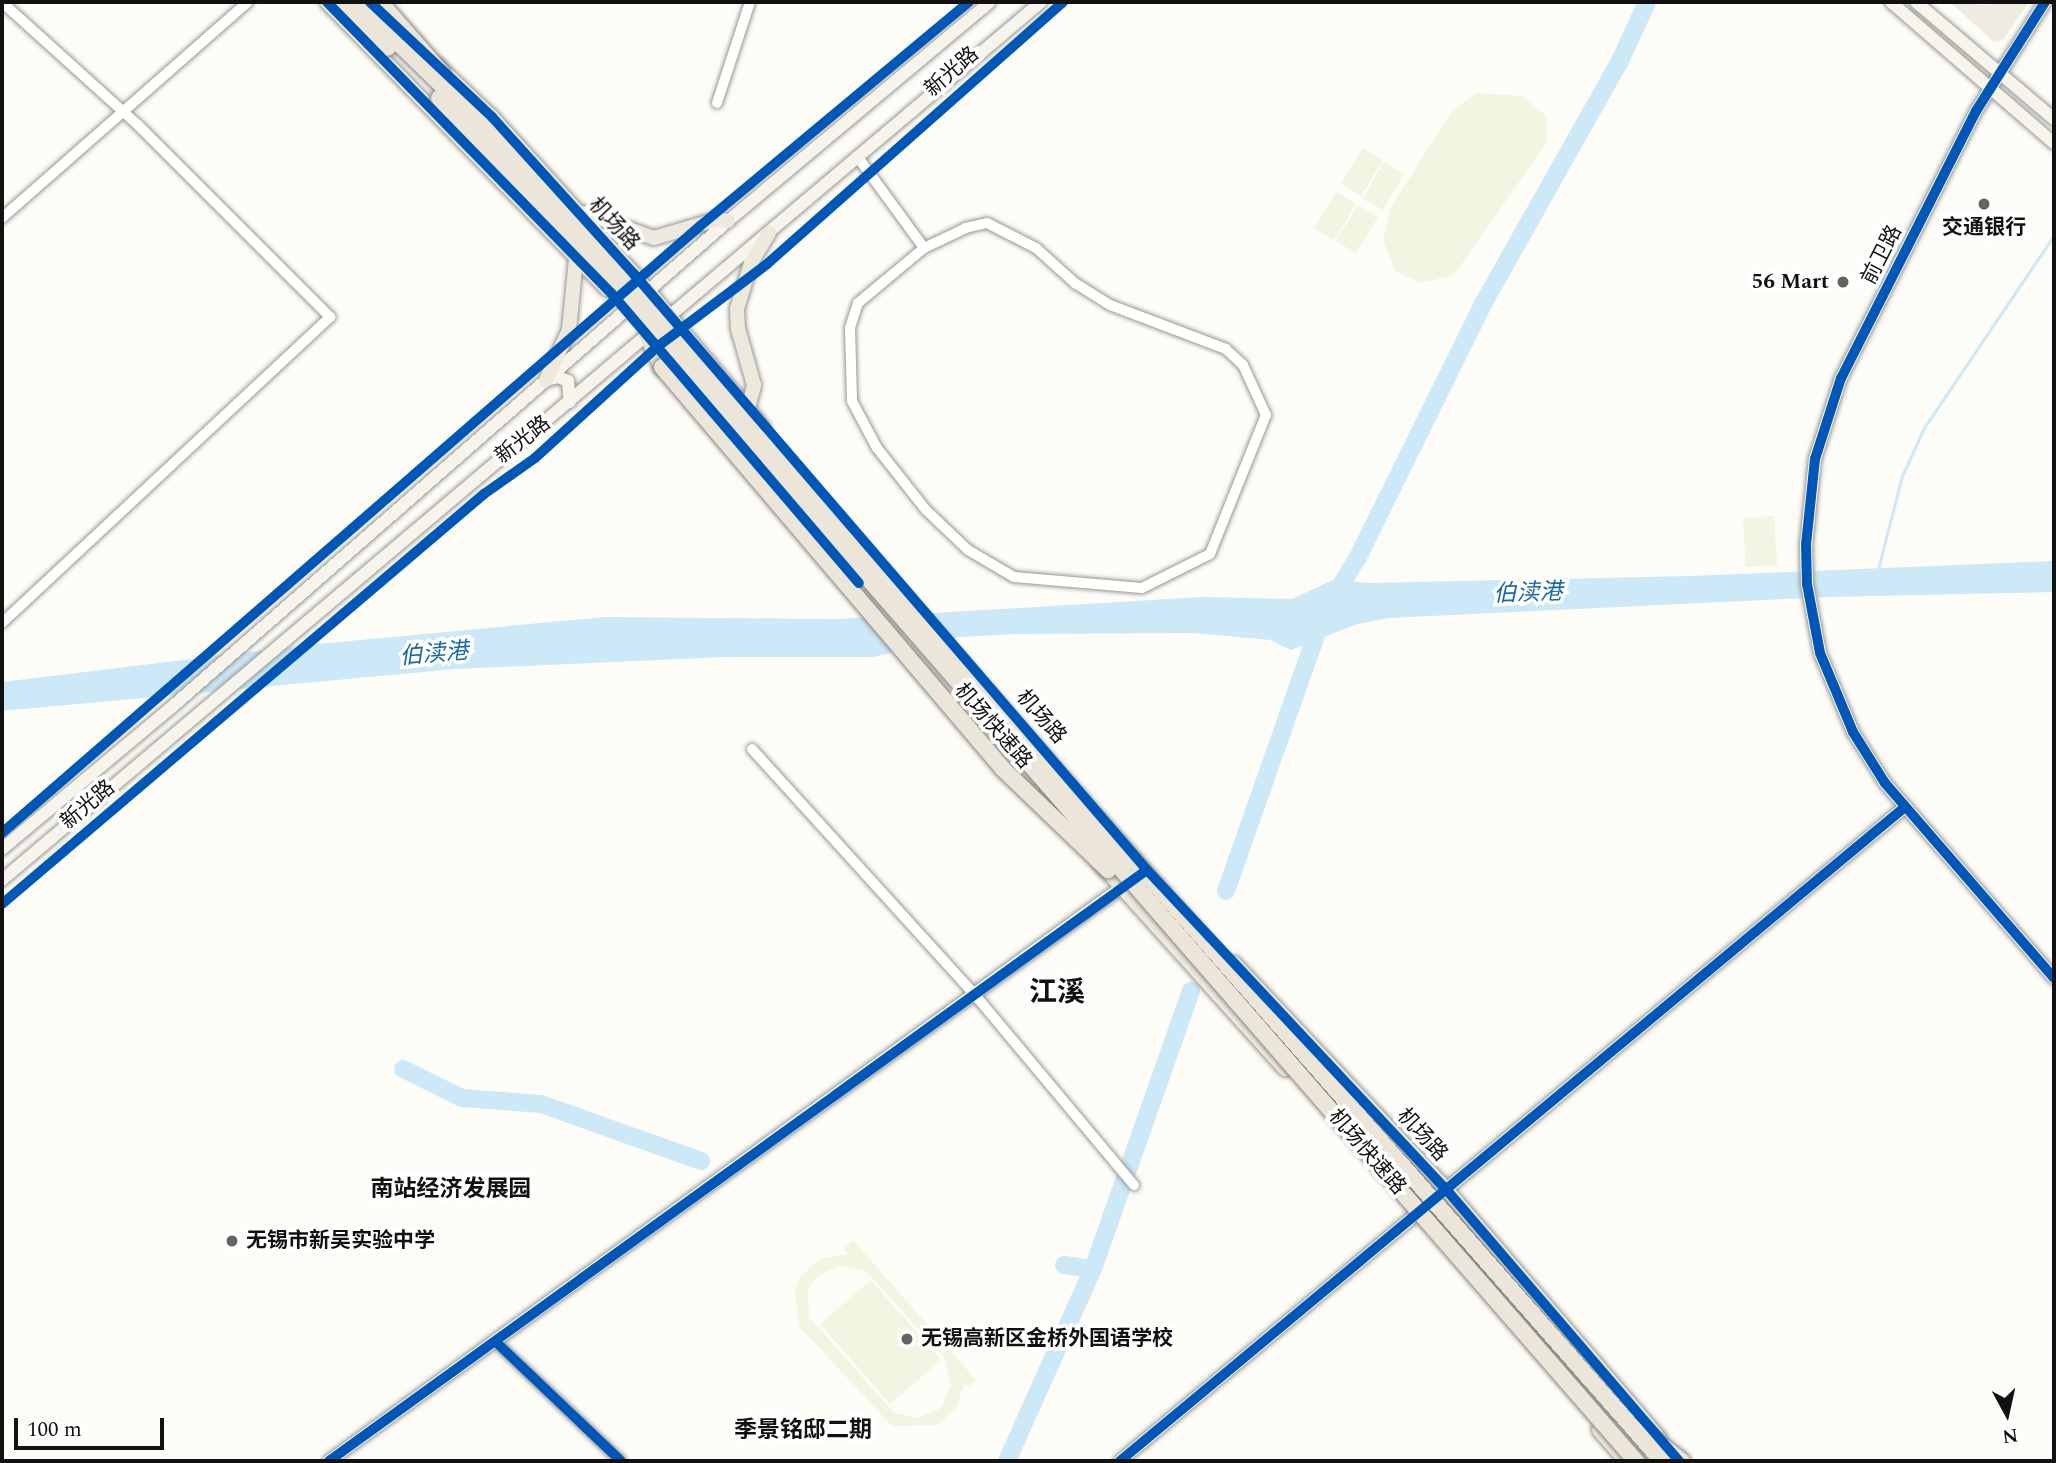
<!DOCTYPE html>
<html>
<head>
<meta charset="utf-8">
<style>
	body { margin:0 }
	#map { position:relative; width:2056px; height:1463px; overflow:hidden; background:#fdfcf7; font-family:Spectral,"Noto Sans SC",serif }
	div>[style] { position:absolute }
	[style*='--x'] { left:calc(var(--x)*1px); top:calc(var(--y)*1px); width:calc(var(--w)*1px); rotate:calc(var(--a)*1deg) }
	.pitch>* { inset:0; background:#f0f6e1 }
	.plaza>* { inset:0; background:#edebe2 }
	.water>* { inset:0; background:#cde8f7 }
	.stream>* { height:2.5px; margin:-1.25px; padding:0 1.25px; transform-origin:1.25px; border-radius:1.25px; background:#cde8f7 }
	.river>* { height:18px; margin:-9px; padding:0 9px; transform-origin:9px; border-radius:9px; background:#cde8f7 }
	.roads { filter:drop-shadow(0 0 2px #979795) drop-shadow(0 0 2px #979795) }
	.minor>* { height:10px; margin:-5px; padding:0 5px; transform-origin:5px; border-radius:5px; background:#fffffe }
	.tertiary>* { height:12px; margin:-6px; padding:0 6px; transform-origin:6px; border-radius:6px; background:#fffffe }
	.secondary>* { height:12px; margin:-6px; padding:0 6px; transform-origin:6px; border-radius:6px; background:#f6f4eb }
	.primary>* { height:14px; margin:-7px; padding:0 7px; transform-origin:7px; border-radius:7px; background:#ede9dc }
	.trunk>* { height:16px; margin:-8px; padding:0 8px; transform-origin:8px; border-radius:8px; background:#ece5da }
	.bridges { filter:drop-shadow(0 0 2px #858482) drop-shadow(0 0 2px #858482) }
	.trunk-bridge>* { height:16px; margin:-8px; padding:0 8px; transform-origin:8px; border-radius:8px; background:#ece5da }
	.cycleway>* { height:10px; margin:-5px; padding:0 5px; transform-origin:5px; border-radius:5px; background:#0057b8 }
	.dots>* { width:19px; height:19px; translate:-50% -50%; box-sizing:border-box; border:4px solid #fff; border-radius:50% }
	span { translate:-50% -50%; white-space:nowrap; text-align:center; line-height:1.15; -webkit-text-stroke:7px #fff; paint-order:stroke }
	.street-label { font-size:21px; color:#111 }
	.poi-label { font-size:21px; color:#111; font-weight:700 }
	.right { translate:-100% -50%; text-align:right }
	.left { translate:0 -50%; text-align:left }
	.water-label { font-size:23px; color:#1768a6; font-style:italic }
	.neighbourhood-label { font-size:23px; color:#111; font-weight:700 }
	.district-label { font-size:28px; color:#111; font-weight:700 }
	.frame { position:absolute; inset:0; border:4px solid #111; pointer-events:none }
	.north { position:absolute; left:1972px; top:1379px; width:70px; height:70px; -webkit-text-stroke:5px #fff; paint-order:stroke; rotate:172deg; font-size:19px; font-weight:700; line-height:28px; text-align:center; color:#111 }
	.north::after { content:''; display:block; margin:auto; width:24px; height:32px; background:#111; clip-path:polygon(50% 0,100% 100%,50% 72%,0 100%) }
	.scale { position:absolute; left:14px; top:1418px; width:150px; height:32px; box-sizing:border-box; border:4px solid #111; border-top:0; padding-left:9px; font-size:21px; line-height:24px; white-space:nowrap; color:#111; -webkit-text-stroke:5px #fff; paint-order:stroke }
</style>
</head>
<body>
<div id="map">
	<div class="pitch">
		<i style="clip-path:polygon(1476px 93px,1522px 96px,1546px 116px,1547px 142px,1454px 275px,1421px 283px,1395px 271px,1383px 240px,1392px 205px,1453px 110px)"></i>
		<i style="clip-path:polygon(1363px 148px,1383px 160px,1361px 196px,1341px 184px)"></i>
		<i style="clip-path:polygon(1384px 162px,1404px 174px,1383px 210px,1363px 198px)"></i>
		<i style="clip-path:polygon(1336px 192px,1356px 204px,1334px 240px,1314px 228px)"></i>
		<i style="clip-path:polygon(1358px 205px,1378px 217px,1356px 253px,1336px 241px)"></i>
		<i style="clip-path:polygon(1774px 516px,1777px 565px,1746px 567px,1743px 518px)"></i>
		<i style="clip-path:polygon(evenodd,853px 1240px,976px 1380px,968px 1387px,964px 1384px,956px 1408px,937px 1425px,892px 1426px,799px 1326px,795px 1292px,800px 1277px,821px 1258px,848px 1254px,844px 1248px,853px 1240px,838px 1266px,866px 1271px,944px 1357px,951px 1385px,941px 1408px,917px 1418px,894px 1413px,809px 1317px,808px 1289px,816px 1277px,838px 1266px)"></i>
		<i style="clip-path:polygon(871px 1280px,941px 1360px,890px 1404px,820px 1324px)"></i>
	</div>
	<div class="plaza">
		<i style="clip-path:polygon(1950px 2px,1981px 5px,2029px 2px,2003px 40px,1994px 42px)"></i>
	</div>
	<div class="water">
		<i style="clip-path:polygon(2054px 561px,2054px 592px,1827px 597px,1389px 618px,1357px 624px,1291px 650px,1270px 640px,1194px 633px,1019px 634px,960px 637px,873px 657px,724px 657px,455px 669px,2px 711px,2px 682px,307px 645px,605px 617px,836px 619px,1201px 597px,1292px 599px,1333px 580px,1370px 583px,1692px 576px)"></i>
	</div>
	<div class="stream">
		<i style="--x:1878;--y:569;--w:96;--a:-75.5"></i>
		<i style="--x:1902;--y:476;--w:53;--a:-65.4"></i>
		<i style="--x:1924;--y:428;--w:233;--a:-56"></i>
	</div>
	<div class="river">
		<i style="--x:1226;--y:891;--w:295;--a:-70.6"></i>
		<i style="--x:1324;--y:613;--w:66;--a:-58.7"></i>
		<i style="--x:1358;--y:557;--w:282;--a:-63.7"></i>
		<i style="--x:1483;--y:304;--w:277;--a:-60.6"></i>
		<i style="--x:1619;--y:63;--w:67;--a:-65.3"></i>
		<i style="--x:403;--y:1069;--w:66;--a:26.2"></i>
		<i style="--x:462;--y:1098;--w:79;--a:4.3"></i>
		<i style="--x:541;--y:1104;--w:170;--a:19.6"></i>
		<i style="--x:1064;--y:1265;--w:29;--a:8"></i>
		<i style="--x:1007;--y:1461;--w:210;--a:-65.9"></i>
		<i style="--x:1093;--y:1269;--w:295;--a:-70.6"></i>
	</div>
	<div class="roads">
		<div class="minor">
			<i style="--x:717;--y:103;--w:106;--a:-71.9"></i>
			<i style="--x:857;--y:156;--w:114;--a:53.9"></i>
			<i style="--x:924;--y:248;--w:86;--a:140.2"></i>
			<i style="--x:858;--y:303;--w:26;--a:108"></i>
			<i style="--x:850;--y:328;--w:73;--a:88.4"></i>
			<i style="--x:852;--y:401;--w:53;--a:62"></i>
			<i style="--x:877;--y:448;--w:79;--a:51.7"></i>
			<i style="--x:926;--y:510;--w:58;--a:43.6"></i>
			<i style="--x:968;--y:550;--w:53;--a:30.4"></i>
			<i style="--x:1014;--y:577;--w:128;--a:4.9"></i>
			<i style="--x:1142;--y:588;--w:76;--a:-26.6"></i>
			<i style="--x:1210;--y:554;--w:150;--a:-68.1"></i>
			<i style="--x:1266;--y:415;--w:55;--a:-114.7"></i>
			<i style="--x:1243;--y:365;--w:23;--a:-137"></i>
			<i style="--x:1226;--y:349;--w:124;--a:-159.2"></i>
			<i style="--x:1110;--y:305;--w:40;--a:-148"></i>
			<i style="--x:1076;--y:284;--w:54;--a:-138"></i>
			<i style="--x:1036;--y:248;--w:55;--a:-153"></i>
			<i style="--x:987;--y:223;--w:22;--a:167"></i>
			<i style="--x:966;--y:228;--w:47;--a:154.5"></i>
			<i style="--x:2;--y:218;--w:327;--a:-41.3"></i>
			<i style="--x:2;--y:623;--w:449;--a:-43"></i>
			<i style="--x:330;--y:317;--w:272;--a:-135"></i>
			<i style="--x:138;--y:125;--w:183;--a:-137.9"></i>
			<i style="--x:752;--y:749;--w:332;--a:47.8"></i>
			<i style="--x:975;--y:995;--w:248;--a:50.1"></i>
			<i style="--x:497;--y:1343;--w:171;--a:43.6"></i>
		</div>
		<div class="tertiary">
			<i style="--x:2045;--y:2;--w:129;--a:122.3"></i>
			<i style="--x:1976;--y:111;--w:299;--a:116.8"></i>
			<i style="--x:1841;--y:378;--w:85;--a:107.8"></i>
			<i style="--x:1815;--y:459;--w:85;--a:96"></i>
			<i style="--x:1806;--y:544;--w:40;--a:88.6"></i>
			<i style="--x:1807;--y:584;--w:70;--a:79.3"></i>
			<i style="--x:1820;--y:653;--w:86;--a:67.3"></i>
			<i style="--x:1853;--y:732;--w:60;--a:57.9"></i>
			<i style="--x:1885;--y:783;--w:258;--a:49.1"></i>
			<i style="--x:329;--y:1461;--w:988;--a:-35.9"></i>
			<i style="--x:1120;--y:1461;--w:1022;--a:-39.8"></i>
		</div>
		<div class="secondary">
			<i style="--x:1891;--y:2;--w:216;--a:40.9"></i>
			<i style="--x:1916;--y:2;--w:181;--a:40.3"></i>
			<i style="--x:546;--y:380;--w:12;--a:-14"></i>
			<i style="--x:558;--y:377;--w:11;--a:22"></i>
			<i style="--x:568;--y:381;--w:21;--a:85"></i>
			<i style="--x:2;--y:849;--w:223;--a:-39.9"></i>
			<i style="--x:173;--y:706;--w:737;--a:-41.15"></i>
			<i style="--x:728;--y:221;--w:341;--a:-39.9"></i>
			<i style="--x:2;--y:880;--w:1360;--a:-40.2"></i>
		</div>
		<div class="primary">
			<i style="--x:327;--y:2;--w:402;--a:45.7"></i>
			<i style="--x:437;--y:65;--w:76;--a:43.4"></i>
			<i style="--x:492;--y:117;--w:212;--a:47.9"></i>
			<i style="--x:634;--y:274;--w:200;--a:49.9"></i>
			<i style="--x:584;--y:213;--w:74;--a:19.7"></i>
			<i style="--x:654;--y:238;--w:67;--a:-16.5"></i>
			<i style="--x:718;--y:219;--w:10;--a:11"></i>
			<i style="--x:546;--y:380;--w:55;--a:-65.3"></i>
			<i style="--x:569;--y:330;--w:72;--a:-84.4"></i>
			<i style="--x:692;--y:388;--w:525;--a:49.64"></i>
			<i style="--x:748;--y:408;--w:24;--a:-75"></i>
			<i style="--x:754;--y:385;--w:58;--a:-105.9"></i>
			<i style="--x:738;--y:329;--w:20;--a:-93"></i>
			<i style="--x:737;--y:309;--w:48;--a:-73.1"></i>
			<i style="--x:751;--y:263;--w:35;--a:-59"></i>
			<i style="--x:1100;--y:863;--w:277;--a:48.1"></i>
			<i style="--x:1234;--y:963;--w:308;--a:46.8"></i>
			<i style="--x:1445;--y:1188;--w:329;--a:49.4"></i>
			<i style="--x:1599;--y:1430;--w:41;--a:48.9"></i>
		</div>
		<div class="trunk">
			<i style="--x:647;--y:335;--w:35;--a:65"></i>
		</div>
	</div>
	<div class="bridges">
		<div class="trunk-bridge">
			<i style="--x:339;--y:2;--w:67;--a:43.2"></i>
			<i style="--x:356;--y:2;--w:215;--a:44.2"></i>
			<i style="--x:510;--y:152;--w:144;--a:48.1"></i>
			<i style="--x:606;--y:259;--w:1600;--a:48.7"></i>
			<i style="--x:380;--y:2;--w:94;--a:48.9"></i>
			<i style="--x:439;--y:98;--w:224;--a:46.8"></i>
			<i style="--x:592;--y:261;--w:1591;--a:48.98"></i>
			<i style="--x:662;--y:367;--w:527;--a:49.69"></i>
			<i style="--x:1003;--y:769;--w:146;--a:43.9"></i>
			<i style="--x:1645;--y:1432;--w:47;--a:38.1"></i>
		</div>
	</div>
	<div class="cycleway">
		<i style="--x:327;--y:2;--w:408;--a:45.7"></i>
		<i style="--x:612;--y:294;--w:380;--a:49.5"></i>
		<i style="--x:370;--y:2;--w:168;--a:43.3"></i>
		<i style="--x:492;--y:117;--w:212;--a:47.9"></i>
		<i style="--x:634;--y:274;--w:786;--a:49.28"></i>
		<i style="--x:1147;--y:870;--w:436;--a:46.9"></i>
		<i style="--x:1445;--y:1188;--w:360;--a:49.4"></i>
		<i style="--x:2045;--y:2;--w:129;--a:122.3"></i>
		<i style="--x:1976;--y:111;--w:299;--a:116.8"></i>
		<i style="--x:1841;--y:378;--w:85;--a:107.8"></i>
		<i style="--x:1815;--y:459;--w:85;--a:96"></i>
		<i style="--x:1806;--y:544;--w:40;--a:88.6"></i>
		<i style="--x:1807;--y:584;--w:70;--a:79.3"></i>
		<i style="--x:1820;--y:653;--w:86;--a:67.3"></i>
		<i style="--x:1853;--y:732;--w:60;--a:57.9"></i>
		<i style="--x:1885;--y:783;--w:258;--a:49.1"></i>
		<i style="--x:2;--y:833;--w:925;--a:-41.01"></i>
		<i style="--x:700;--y:226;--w:350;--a:-39.8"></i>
		<i style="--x:2;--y:904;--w:633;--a:-40.39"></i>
		<i style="--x:484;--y:494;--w:62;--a:-35.2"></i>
		<i style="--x:535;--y:458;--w:165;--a:-42.3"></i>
		<i style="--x:657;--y:347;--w:138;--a:-37"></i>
		<i style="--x:767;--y:264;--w:395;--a:-41.5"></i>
		<i style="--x:497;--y:1343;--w:171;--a:43.6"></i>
		<i style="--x:329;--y:1461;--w:1009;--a:-35.85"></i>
		<i style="--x:1120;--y:1461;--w:1022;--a:-39.8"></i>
	</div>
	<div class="dots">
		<i style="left:1984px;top:204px;background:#646362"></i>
		<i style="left:1843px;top:282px;background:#646362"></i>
		<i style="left:232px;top:1241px;background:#646362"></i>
		<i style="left:907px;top:1339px;background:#646362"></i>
	</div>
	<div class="street-label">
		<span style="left:952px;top:72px;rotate:-41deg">新光路</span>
		<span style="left:614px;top:224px;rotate:47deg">机场路</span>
		<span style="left:1882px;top:255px;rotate:-63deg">前卫路</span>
		<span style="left:523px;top:440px;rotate:-38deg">新光路</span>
		<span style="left:1041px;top:717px;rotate:49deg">机场路</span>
		<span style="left:993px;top:726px;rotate:49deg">机场快速路</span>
		<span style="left:88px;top:805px;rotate:-40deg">新光路</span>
		<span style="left:1422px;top:1135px;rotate:47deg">机场路</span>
		<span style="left:1367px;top:1152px;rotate:49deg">机场快速路</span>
	</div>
	<div class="poi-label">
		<span style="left:1984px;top:228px">交通银行</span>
		<span class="right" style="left:1829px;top:282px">56 Mart</span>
		<span class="left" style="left:246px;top:1241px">无锡市新吴实验中学</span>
		<span class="left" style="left:921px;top:1339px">无锡高新区金桥外国语学校</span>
	</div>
	<div class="water-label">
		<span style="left:1528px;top:594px;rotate:-2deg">伯渎港</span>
		<span style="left:434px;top:655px;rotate:-5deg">伯渎港</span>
	</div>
	<div class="neighbourhood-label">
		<span style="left:451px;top:1190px">南站经济发展园</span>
		<span style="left:803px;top:1431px">季景铭邸二期</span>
	</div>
	<div class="district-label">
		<span style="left:1057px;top:993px">江溪</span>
	</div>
	<div class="frame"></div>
	<div class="north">N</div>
	<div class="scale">100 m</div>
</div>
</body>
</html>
